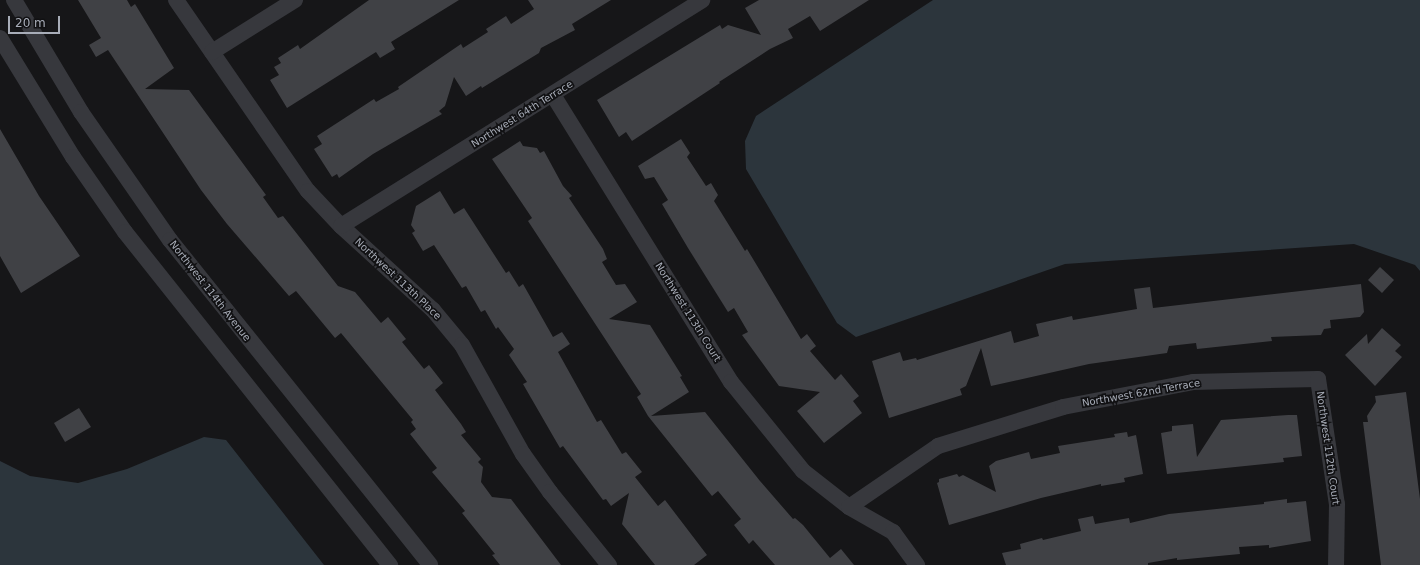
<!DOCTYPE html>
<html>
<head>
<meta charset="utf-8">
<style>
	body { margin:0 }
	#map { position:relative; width:1420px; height:565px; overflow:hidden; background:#161618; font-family:"DejaVu Sans",sans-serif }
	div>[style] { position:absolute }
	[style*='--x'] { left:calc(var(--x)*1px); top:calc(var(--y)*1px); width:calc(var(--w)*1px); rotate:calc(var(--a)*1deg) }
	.water>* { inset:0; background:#2c353c }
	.building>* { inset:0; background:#404145 }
	.minor>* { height:16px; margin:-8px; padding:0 8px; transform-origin:8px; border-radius:8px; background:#37383d }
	span { translate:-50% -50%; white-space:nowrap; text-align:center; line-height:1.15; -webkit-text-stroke:3.5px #111113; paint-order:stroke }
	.street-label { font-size:10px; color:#a8adb8 }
	.scale { position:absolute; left:8px; top:16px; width:52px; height:18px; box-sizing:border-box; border:2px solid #a8adb8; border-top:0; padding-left:5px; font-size:12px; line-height:14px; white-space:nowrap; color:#a8adb8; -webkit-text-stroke:3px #111113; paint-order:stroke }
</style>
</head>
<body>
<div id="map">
	<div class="water">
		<i style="clip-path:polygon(933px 0,1420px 0,1420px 271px,1415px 265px,1354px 244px,1065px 264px,856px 337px,837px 323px,746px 169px,745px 141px,756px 116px)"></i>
		<i style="clip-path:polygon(204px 437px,226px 440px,324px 565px,0 565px,0 461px,30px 476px,78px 483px,127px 469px)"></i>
	</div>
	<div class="building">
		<i style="clip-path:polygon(78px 0,127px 0,131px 7px,135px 4px,174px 68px,145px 89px,189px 90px,266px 195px,263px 197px,278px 218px,283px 216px,338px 286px,355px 292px,381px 323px,388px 317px,406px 339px,402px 342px,424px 369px,429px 365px,443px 383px,435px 390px,461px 424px,466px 432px,461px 435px,481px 459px,478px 462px,483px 467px,481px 482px,492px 497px,511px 499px,561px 565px,500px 565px,492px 555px,495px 554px,462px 513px,465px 511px,432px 472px,437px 468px,410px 434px,416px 429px,411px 422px,413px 420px,341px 333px,335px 338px,296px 291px,289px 296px,227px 224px,201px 190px,108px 50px,96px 57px,89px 45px,101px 38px)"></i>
		<i style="clip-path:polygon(369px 0,459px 0,391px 42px,395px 49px,380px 58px,376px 52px,287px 108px,270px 80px,279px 75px,274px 67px,281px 63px,278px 58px,298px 45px,300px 49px)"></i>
		<i style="clip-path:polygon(528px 0,611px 0,572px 24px,575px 30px,541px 48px,539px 53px,482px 88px,481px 86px,466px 96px,454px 77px,445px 106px,439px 111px,442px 114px,373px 154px,339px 178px,337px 174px,332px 177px,314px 149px,322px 144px,317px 136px,374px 99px,376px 102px,399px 89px,398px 87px,461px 44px,463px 48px,488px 32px,486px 29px,506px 16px,511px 24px,534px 9px)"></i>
		<i style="clip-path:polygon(759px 0,869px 0,820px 31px,810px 16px,788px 29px,793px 38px,770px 49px,719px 82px,720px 83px,632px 141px,626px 132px,619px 137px,597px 100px,720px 25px,722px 29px,728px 25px,761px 35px,745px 8px)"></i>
		<i style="clip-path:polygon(0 129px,39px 196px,80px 256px,21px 293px,0 256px)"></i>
		<i style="clip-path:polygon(681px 139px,690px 153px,687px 157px,706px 186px,711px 183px,718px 195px,714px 201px,745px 251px,747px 249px,801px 339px,807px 334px,816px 346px,810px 351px,835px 380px,841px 374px,859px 396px,853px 401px,862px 413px,824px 443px,797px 411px,820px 392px,779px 386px,742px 335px,748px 332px,734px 308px,728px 312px,688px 248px,662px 204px,668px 200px,654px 177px,645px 179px,638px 166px)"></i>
		<i style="clip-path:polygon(520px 141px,523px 146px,537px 148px,540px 153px,544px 151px,563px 186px,572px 196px,569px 198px,603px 249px,607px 259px,602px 262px,616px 285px,625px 284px,637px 302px,609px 319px,650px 325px,682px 376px,680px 377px,689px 392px,651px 416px,705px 412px,760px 481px,793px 519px,795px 518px,803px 525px,830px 558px,841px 549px,854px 565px,775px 565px,753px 540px,749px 544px,734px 525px,741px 519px,718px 491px,712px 496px,648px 416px,637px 397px,641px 394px,528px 221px,532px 218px,492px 159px)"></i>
		<i style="clip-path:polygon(440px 191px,454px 214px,464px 208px,506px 273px,509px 271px,519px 287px,523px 284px,553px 337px,562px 332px,570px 344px,558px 352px,597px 422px,601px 420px,622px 454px,626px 452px,642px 472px,635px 477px,658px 506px,665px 500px,707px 555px,694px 565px,655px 565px,622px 524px,629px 493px,611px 506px,606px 499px,603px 500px,563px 446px,560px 448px,553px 436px,523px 384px,527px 382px,509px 355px,514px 349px,498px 327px,496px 329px,485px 310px,481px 312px,466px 286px,462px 288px,434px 245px,423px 251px,412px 233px,415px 231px,411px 225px,416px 206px)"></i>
		<i style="clip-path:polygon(1380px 267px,1394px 280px,1382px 293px,1368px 280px)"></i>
		<i style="clip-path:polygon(1361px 284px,1364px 312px,1360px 317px,1330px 320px,1331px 328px,1324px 329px,1321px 335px,1271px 337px,1272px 341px,1197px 349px,1196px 343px,1169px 346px,1167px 353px,1089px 364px,991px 386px,981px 348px,966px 386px,960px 389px,962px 395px,889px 418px,872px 361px,900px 352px,903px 361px,916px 358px,917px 360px,1011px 331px,1014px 343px,1039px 336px,1036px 324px,1072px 316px,1073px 320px,1137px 309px,1134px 289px,1150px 287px,1153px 308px)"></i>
		<i style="clip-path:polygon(1382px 328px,1401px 345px,1395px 351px,1402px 357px,1375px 386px,1345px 355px,1367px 334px,1368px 344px)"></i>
		<i style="clip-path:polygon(1406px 392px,1420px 499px,1420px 565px,1381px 565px,1363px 422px,1368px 422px,1367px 416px,1376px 402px,1375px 396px)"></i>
		<i style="clip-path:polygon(79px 408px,91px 427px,65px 442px,54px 423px)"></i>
		<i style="clip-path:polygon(1288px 415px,1297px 415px,1302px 456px,1283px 458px,1284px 462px,1167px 474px,1161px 433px,1172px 431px,1172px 426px,1193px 424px,1197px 457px,1221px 420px)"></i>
		<i style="clip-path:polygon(1127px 432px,1128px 437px,1136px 435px,1143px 474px,1124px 478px,1125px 482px,1101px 486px,1101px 484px,1041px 498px,949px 525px,937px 483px,939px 482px,939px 479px,957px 474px,959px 477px,963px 475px,996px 492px,989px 466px,996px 461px,1029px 452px,1031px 459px,1060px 453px,1058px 446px,1115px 437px,1114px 434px)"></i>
		<i style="clip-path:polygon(1287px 499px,1287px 503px,1306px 501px,1311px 541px,1269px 548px,1269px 545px,1239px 547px,1240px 554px,1177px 560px,1177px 558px,1148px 563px,1148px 565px,1006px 565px,1002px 553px,1021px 549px,1020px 544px,1042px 538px,1043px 540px,1081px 531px,1078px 519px,1093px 516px,1095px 524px,1129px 518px,1130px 523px,1169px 514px,1264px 504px,1264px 502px)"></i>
	</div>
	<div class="minor">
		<i style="--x:14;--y:0;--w:131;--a:59.1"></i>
		<i style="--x:81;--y:112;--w:156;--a:55.2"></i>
		<i style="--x:170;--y:240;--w:416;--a:51.3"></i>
		<i style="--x:176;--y:0;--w:232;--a:55.4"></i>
		<i style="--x:308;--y:191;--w:48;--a:46.7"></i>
		<i style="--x:341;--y:226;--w:125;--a:42.4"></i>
		<i style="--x:433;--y:310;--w:45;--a:50.4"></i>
		<i style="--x:462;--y:345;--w:125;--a:60.8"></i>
		<i style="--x:523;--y:454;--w:47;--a:54.6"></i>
		<i style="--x:550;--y:492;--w:94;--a:51.1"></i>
		<i style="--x:0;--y:38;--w:140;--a:58.5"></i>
		<i style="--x:73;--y:157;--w:91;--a:55.3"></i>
		<i style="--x:125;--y:232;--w:426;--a:51.5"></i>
		<i style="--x:212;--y:52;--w:98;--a:-32.1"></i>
		<i style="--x:553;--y:95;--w:338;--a:58.2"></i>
		<i style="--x:731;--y:382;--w:114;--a:51"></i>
		<i style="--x:803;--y:471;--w:58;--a:38"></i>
		<i style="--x:849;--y:507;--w:51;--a:29.6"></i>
		<i style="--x:893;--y:532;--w:41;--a:54"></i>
		<i style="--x:341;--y:226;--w:426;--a:-32"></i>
		<i style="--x:849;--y:507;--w:108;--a:-34.4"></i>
		<i style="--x:938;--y:446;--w:131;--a:-17.3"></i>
		<i style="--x:1063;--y:407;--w:132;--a:-10.9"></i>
		<i style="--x:1193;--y:382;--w:125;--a:-1.4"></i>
		<i style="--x:1318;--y:379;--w:126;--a:81.4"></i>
		<i style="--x:1337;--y:504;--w:61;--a:90.9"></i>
	</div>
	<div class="street-label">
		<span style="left:522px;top:114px;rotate:-32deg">Northwest 64th Terrace</span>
		<span style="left:398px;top:279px;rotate:43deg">Northwest 113th Place</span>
		<span style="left:210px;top:291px;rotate:52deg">Northwest 114th Avenue</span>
		<span style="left:688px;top:312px;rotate:58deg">Northwest 113th Court</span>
		<span style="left:1141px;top:393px;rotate:-10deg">Northwest 62nd Terrace</span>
		<span style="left:1328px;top:448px;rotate:82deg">Northwest 112th Court</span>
	</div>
	<div class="scale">20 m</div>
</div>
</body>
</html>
